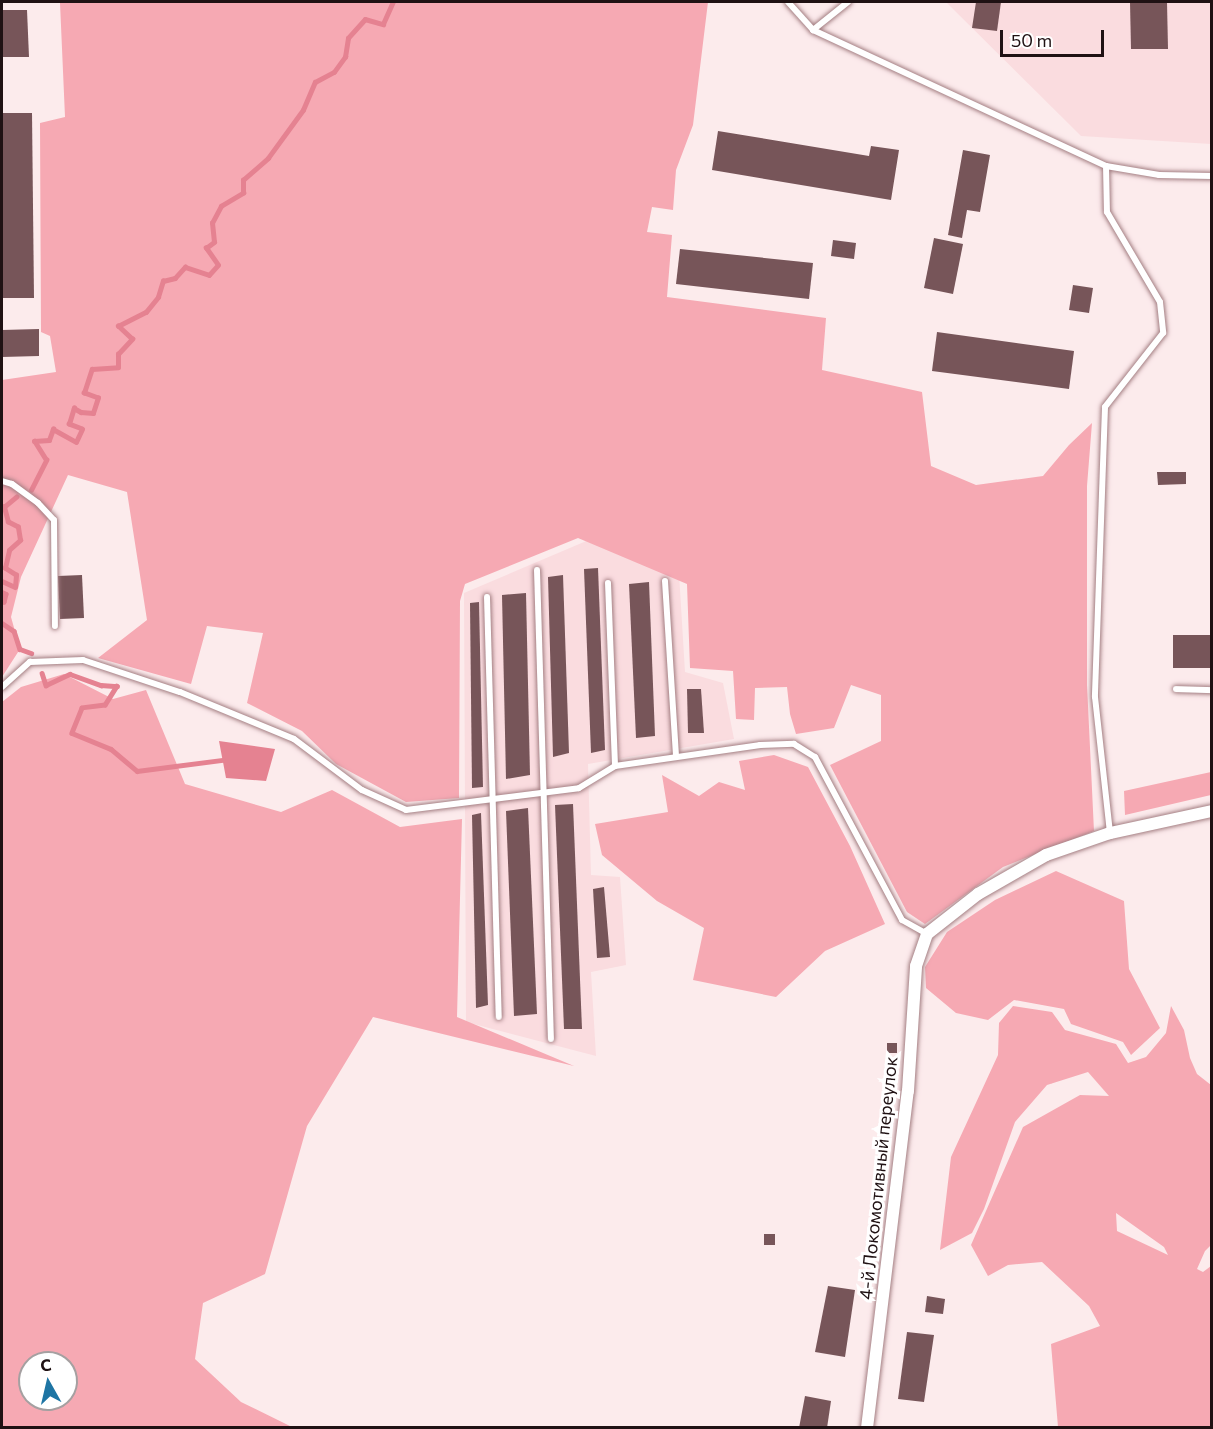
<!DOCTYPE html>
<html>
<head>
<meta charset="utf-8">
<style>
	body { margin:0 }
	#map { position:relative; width:1213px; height:1429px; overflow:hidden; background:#fcebec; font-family:Commissioner,sans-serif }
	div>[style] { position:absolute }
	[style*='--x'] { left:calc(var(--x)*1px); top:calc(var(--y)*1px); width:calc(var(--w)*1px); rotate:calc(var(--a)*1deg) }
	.built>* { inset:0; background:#fadcdf }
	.green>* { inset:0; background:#f6a9b3 }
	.water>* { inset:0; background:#e58291 }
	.stream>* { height:4.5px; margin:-2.25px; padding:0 2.25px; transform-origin:2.25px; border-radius:2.25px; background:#e58291 }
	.building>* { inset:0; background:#775559 }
	.roads { filter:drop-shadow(0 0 2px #a47f83) drop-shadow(0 0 2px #a47f83) }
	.lane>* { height:6px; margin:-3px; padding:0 3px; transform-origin:3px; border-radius:3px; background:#fff }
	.street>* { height:12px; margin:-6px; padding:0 6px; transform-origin:6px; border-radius:6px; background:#fff }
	span { translate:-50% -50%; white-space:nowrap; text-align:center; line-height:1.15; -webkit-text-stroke:6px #fff; paint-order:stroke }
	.street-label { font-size:18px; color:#1f1113 }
	.frame { position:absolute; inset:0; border:3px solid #1f1113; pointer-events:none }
	.north { position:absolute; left:18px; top:1351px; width:60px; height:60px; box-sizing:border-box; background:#fff; border:2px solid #a5a0a1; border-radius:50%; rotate:352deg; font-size:16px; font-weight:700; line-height:24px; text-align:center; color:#1f1113 }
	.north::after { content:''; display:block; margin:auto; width:21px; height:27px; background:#1e75a4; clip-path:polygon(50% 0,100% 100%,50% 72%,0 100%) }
	.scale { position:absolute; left:1000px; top:30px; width:104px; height:27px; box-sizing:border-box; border:3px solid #1f1113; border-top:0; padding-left:8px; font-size:18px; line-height:21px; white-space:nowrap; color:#1f1113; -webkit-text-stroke:4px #fff; paint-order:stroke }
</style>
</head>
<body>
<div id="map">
	<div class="built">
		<i style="clip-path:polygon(946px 2px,1211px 2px,1211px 144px,1081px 136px)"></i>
		<i style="clip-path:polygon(591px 539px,679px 573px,685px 672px,723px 683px,734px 739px,588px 764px,591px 875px,620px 877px,626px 965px,591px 972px,596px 1056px,466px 1022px,464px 593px)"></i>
	</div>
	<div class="green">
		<i style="clip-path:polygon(73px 2px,708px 2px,693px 125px,676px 170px,673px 210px,652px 207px,647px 232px,672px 235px,667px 297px,826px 318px,822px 370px,922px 392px,931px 466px,976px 485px,1043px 476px,1069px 445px,1092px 423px,1087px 486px,1087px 685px,1094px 831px,1003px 867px,925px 924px,907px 912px,830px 765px,881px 741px,881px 695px,851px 685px,834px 728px,796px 734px,790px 714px,787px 687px,755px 688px,754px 720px,736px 719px,733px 671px,690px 668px,687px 584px,578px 538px,465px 584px,460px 601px,459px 798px,406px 802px,336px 764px,302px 731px,247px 703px,263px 633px,207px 626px,191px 684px,98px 658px,147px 620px,127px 492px,68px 475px,21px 577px,11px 617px,20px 649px,2px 677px,2px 380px,56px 372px,50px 336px,41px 332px,40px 123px,65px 117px,60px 3px)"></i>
		<i style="clip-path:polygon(evenodd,64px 674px,113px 699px,146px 690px,185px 784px,281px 812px,332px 790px,400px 827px,462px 819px,457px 1017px,574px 1066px,373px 1017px,307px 1126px,265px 1274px,203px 1303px,195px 1359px,241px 1402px,292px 1427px,2px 1427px,2px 702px,21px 687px,64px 674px,30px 1363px,66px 1363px,66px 1399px,30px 1399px,30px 1363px)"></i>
		<i style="clip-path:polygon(774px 755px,808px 767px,850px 846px,885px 924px,825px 951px,776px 997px,693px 980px,704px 928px,657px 901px,602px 855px,595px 824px,668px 812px,662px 775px,699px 796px,719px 782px,745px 790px,739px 761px)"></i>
		<i style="clip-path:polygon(1211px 772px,1211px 795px,1125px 815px,1124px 791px)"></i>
		<i style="clip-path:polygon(1056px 871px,1124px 901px,1129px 969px,1160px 1028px,1131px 1055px,1123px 1042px,1071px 1024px,1064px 1009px,1014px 1000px,988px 1020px,956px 1013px,926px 988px,925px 967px,947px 932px,995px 900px)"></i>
		<i style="clip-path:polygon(evenodd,1013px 1006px,1052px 1012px,1065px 1030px,1116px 1044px,1128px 1063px,1146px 1057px,1166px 1033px,1171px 1006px,1184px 1030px,1190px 1058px,1197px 1074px,1211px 1085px,1211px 1245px,1205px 1251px,1197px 1269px,1203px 1272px,1211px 1266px,1211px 1427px,1058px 1427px,1051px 1344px,1100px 1326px,1089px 1306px,1042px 1262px,1008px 1265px,988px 1276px,971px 1245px,1023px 1127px,1080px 1095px,1109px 1096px,1088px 1072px,1047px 1085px,1015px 1122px,984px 1209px,972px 1233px,940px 1250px,951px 1157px,998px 1055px,999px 1023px,1013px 1006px,1116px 1213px,1164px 1247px,1168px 1255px,1117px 1231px,1116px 1213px)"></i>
	</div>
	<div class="water">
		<i style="clip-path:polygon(219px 741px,275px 749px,266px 781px,226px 778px)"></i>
	</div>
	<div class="stream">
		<i style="--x:31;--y:490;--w:34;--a:-63"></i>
		<i style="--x:46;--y:460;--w:22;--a:-122"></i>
		<i style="--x:34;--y:441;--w:15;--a:-4"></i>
		<i style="--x:49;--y:440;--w:12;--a:-70"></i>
		<i style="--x:53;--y:429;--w:26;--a:29"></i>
		<i style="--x:76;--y:442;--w:14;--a:-65"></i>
		<i style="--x:82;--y:429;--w:14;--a:-159"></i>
		<i style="--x:69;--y:424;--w:17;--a:-73"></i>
		<i style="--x:74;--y:408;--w:8;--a:30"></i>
		<i style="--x:81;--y:412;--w:12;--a:5"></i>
		<i style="--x:93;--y:413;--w:16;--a:-72"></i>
		<i style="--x:98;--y:398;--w:15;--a:-160"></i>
		<i style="--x:84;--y:393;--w:25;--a:-72"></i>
		<i style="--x:92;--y:369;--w:26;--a:-4"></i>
		<i style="--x:118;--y:367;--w:13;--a:-90"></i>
		<i style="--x:118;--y:354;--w:21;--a:-47"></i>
		<i style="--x:132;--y:339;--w:19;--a:-137"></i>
		<i style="--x:118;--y:326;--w:31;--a:-27"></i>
		<i style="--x:146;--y:312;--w:19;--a:-51"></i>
		<i style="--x:158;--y:297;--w:17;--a:-73"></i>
		<i style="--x:163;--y:281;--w:12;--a:-14"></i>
		<i style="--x:175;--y:278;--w:15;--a:-48"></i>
		<i style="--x:185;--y:267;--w:25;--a:18"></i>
		<i style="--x:209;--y:275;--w:13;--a:-48"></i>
		<i style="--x:218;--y:265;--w:21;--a:-125"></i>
		<i style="--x:206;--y:248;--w:10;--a:-37"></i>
		<i style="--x:214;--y:242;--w:19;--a:-96"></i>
		<i style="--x:212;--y:223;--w:19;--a:-62"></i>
		<i style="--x:221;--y:206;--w:26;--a:-31"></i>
		<i style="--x:243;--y:193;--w:13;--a:-90"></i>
		<i style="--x:243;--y:180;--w:33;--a:-41"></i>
		<i style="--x:268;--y:158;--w:59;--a:-53.9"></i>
		<i style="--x:303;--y:110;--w:30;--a:-67"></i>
		<i style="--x:315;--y:82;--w:21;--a:-28"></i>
		<i style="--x:334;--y:72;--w:19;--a:-54"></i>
		<i style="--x:345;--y:57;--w:19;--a:-81"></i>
		<i style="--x:348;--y:38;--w:25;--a:-48"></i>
		<i style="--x:365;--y:19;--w:19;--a:16"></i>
		<i style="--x:383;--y:24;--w:24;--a:-66"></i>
		<i style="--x:2;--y:581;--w:14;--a:25"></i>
		<i style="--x:15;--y:587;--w:12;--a:-85"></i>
		<i style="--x:16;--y:575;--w:13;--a:-148"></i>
		<i style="--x:5;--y:568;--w:18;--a:-77"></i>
		<i style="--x:9;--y:550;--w:15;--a:-42"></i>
		<i style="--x:20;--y:540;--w:13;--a:-99"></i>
		<i style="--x:18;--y:527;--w:11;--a:-153"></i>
		<i style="--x:8;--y:522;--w:16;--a:-105"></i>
		<i style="--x:4;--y:507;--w:16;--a:-40"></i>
		<i style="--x:2;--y:592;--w:4;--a:27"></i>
		<i style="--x:6;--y:594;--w:8;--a:104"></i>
		<i style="--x:4;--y:602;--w:2;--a:180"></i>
		<i style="--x:2;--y:623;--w:14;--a:34"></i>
		<i style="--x:14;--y:631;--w:19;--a:72"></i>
		<i style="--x:20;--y:649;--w:12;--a:20"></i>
		<i style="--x:42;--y:673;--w:13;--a:72"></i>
		<i style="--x:46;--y:685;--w:26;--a:-25"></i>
		<i style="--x:70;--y:674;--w:33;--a:20"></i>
		<i style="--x:101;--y:685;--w:16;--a:4"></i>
		<i style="--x:117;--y:686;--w:22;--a:122"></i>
		<i style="--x:105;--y:705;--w:23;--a:173"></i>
		<i style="--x:82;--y:708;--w:27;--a:112"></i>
		<i style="--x:72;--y:733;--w:42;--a:22.3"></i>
		<i style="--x:111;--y:749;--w:34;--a:40"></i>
		<i style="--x:137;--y:771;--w:86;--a:-7.4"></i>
	</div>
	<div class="building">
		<i style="clip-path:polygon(976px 2px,1001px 2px,997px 31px,972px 28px)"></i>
		<i style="clip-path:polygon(1130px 2px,1167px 2px,1168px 49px,1131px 49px)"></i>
		<i style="clip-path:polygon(2px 10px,27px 10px,29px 57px,2px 57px)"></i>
		<i style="clip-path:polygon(2px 113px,32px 113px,34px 298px,2px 298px)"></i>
		<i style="clip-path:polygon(718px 131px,869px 156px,871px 146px,899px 150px,891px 200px,712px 170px)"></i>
		<i style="clip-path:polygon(963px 150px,990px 155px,980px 212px,967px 210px,962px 238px,948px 235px)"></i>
		<i style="clip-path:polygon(934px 238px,963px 244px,953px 294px,924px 288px)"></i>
		<i style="clip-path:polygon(833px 240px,856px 243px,854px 259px,831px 256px)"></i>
		<i style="clip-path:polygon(680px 249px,813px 263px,809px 299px,676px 284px)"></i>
		<i style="clip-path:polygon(1073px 285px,1093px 288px,1089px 313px,1069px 310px)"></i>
		<i style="clip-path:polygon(39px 329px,39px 356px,2px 357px,2px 330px)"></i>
		<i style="clip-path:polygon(937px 332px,1074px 351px,1069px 389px,932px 371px)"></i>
		<i style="clip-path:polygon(1157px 472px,1186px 472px,1186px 484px,1158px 485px)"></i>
		<i style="clip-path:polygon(598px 568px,605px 750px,591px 753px,584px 569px)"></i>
		<i style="clip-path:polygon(82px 575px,84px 618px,60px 619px,58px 576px)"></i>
		<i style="clip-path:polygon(563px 575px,569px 753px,553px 757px,548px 577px)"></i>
		<i style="clip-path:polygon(649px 582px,655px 736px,636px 738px,629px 584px)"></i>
		<i style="clip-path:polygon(526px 593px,530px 775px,506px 779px,502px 595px)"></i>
		<i style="clip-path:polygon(479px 602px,483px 787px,472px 788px,470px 603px)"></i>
		<i style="clip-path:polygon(1173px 635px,1212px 635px,1212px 668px,1173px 668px)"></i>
		<i style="clip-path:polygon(687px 689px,701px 689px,704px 733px,688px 733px)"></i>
		<i style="clip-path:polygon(573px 804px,582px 1029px,564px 1029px,555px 805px)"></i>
		<i style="clip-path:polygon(528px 808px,537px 1014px,514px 1016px,506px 811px)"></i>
		<i style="clip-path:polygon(481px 813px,488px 1005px,476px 1008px,472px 815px)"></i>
		<i style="clip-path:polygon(604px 887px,610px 957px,597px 958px,593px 889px)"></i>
		<i style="clip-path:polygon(887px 1043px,897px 1043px,897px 1053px,887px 1053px)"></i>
		<i style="clip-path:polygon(764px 1234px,775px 1234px,775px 1245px,764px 1245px)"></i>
		<i style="clip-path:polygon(828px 1286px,855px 1290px,845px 1357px,815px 1352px)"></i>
		<i style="clip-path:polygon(927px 1296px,945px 1299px,943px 1314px,925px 1312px)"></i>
		<i style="clip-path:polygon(907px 1332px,934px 1335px,924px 1402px,898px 1399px)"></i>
		<i style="clip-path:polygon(805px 1396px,831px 1401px,827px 1428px,799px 1428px)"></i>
	</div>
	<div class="roads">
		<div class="lane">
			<i style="--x:788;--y:2;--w:38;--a:48"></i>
			<i style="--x:813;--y:30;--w:323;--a:24.9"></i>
			<i style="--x:1106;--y:166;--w:54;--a:9.6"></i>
			<i style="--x:1159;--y:175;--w:53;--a:1.1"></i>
			<i style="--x:813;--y:30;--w:45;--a:-38.7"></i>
			<i style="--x:1106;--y:166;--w:46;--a:88.8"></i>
			<i style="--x:1107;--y:212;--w:104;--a:59.5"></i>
			<i style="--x:1160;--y:302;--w:31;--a:84"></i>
			<i style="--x:1163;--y:333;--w:94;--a:128.1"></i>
			<i style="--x:1105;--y:407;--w:290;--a:92"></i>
			<i style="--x:1095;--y:697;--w:137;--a:83.7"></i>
			<i style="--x:2;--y:481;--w:10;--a:17"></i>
			<i style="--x:12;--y:484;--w:32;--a:36"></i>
			<i style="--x:38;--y:503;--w:23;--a:47"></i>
			<i style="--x:54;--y:520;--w:106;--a:89.5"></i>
			<i style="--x:537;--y:570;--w:469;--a:88.3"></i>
			<i style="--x:665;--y:581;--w:176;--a:86.4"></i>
			<i style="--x:608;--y:583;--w:183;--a:87.8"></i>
			<i style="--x:487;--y:597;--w:420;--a:88.4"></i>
			<i style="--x:2;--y:687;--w:38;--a:-42"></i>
			<i style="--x:30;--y:662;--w:53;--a:-2.2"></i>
			<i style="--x:83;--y:660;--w:102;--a:18.3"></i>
			<i style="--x:180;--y:692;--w:123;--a:22.4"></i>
			<i style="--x:294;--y:739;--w:85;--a:36.9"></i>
			<i style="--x:362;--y:790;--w:48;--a:24.4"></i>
			<i style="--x:406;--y:810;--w:174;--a:-7.2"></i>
			<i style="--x:579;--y:788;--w:42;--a:-31.4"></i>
			<i style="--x:615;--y:766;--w:147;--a:-8.2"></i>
			<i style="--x:760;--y:745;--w:34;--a:-2"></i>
			<i style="--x:794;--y:744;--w:25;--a:32"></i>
			<i style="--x:815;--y:757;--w:185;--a:61.9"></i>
			<i style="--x:902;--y:920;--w:29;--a:29"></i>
			<i style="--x:1176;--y:689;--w:36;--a:2"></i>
		</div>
		<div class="street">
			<i style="--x:867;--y:1428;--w:339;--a:-83.1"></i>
			<i style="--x:908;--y:1091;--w:125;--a:-86.3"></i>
			<i style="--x:916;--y:966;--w:34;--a:-71"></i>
			<i style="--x:927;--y:934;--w:65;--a:-38.1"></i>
			<i style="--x:978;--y:894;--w:78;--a:-29.8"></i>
			<i style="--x:1046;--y:855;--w:68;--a:-19"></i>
			<i style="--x:1110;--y:833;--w:104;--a:-12.2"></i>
		</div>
	</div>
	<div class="street-label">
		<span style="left:878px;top:1178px;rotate:-84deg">4-й Локомотивный переулок</span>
	</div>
	<div class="frame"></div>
	<div class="north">С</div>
	<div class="scale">50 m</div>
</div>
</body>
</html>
